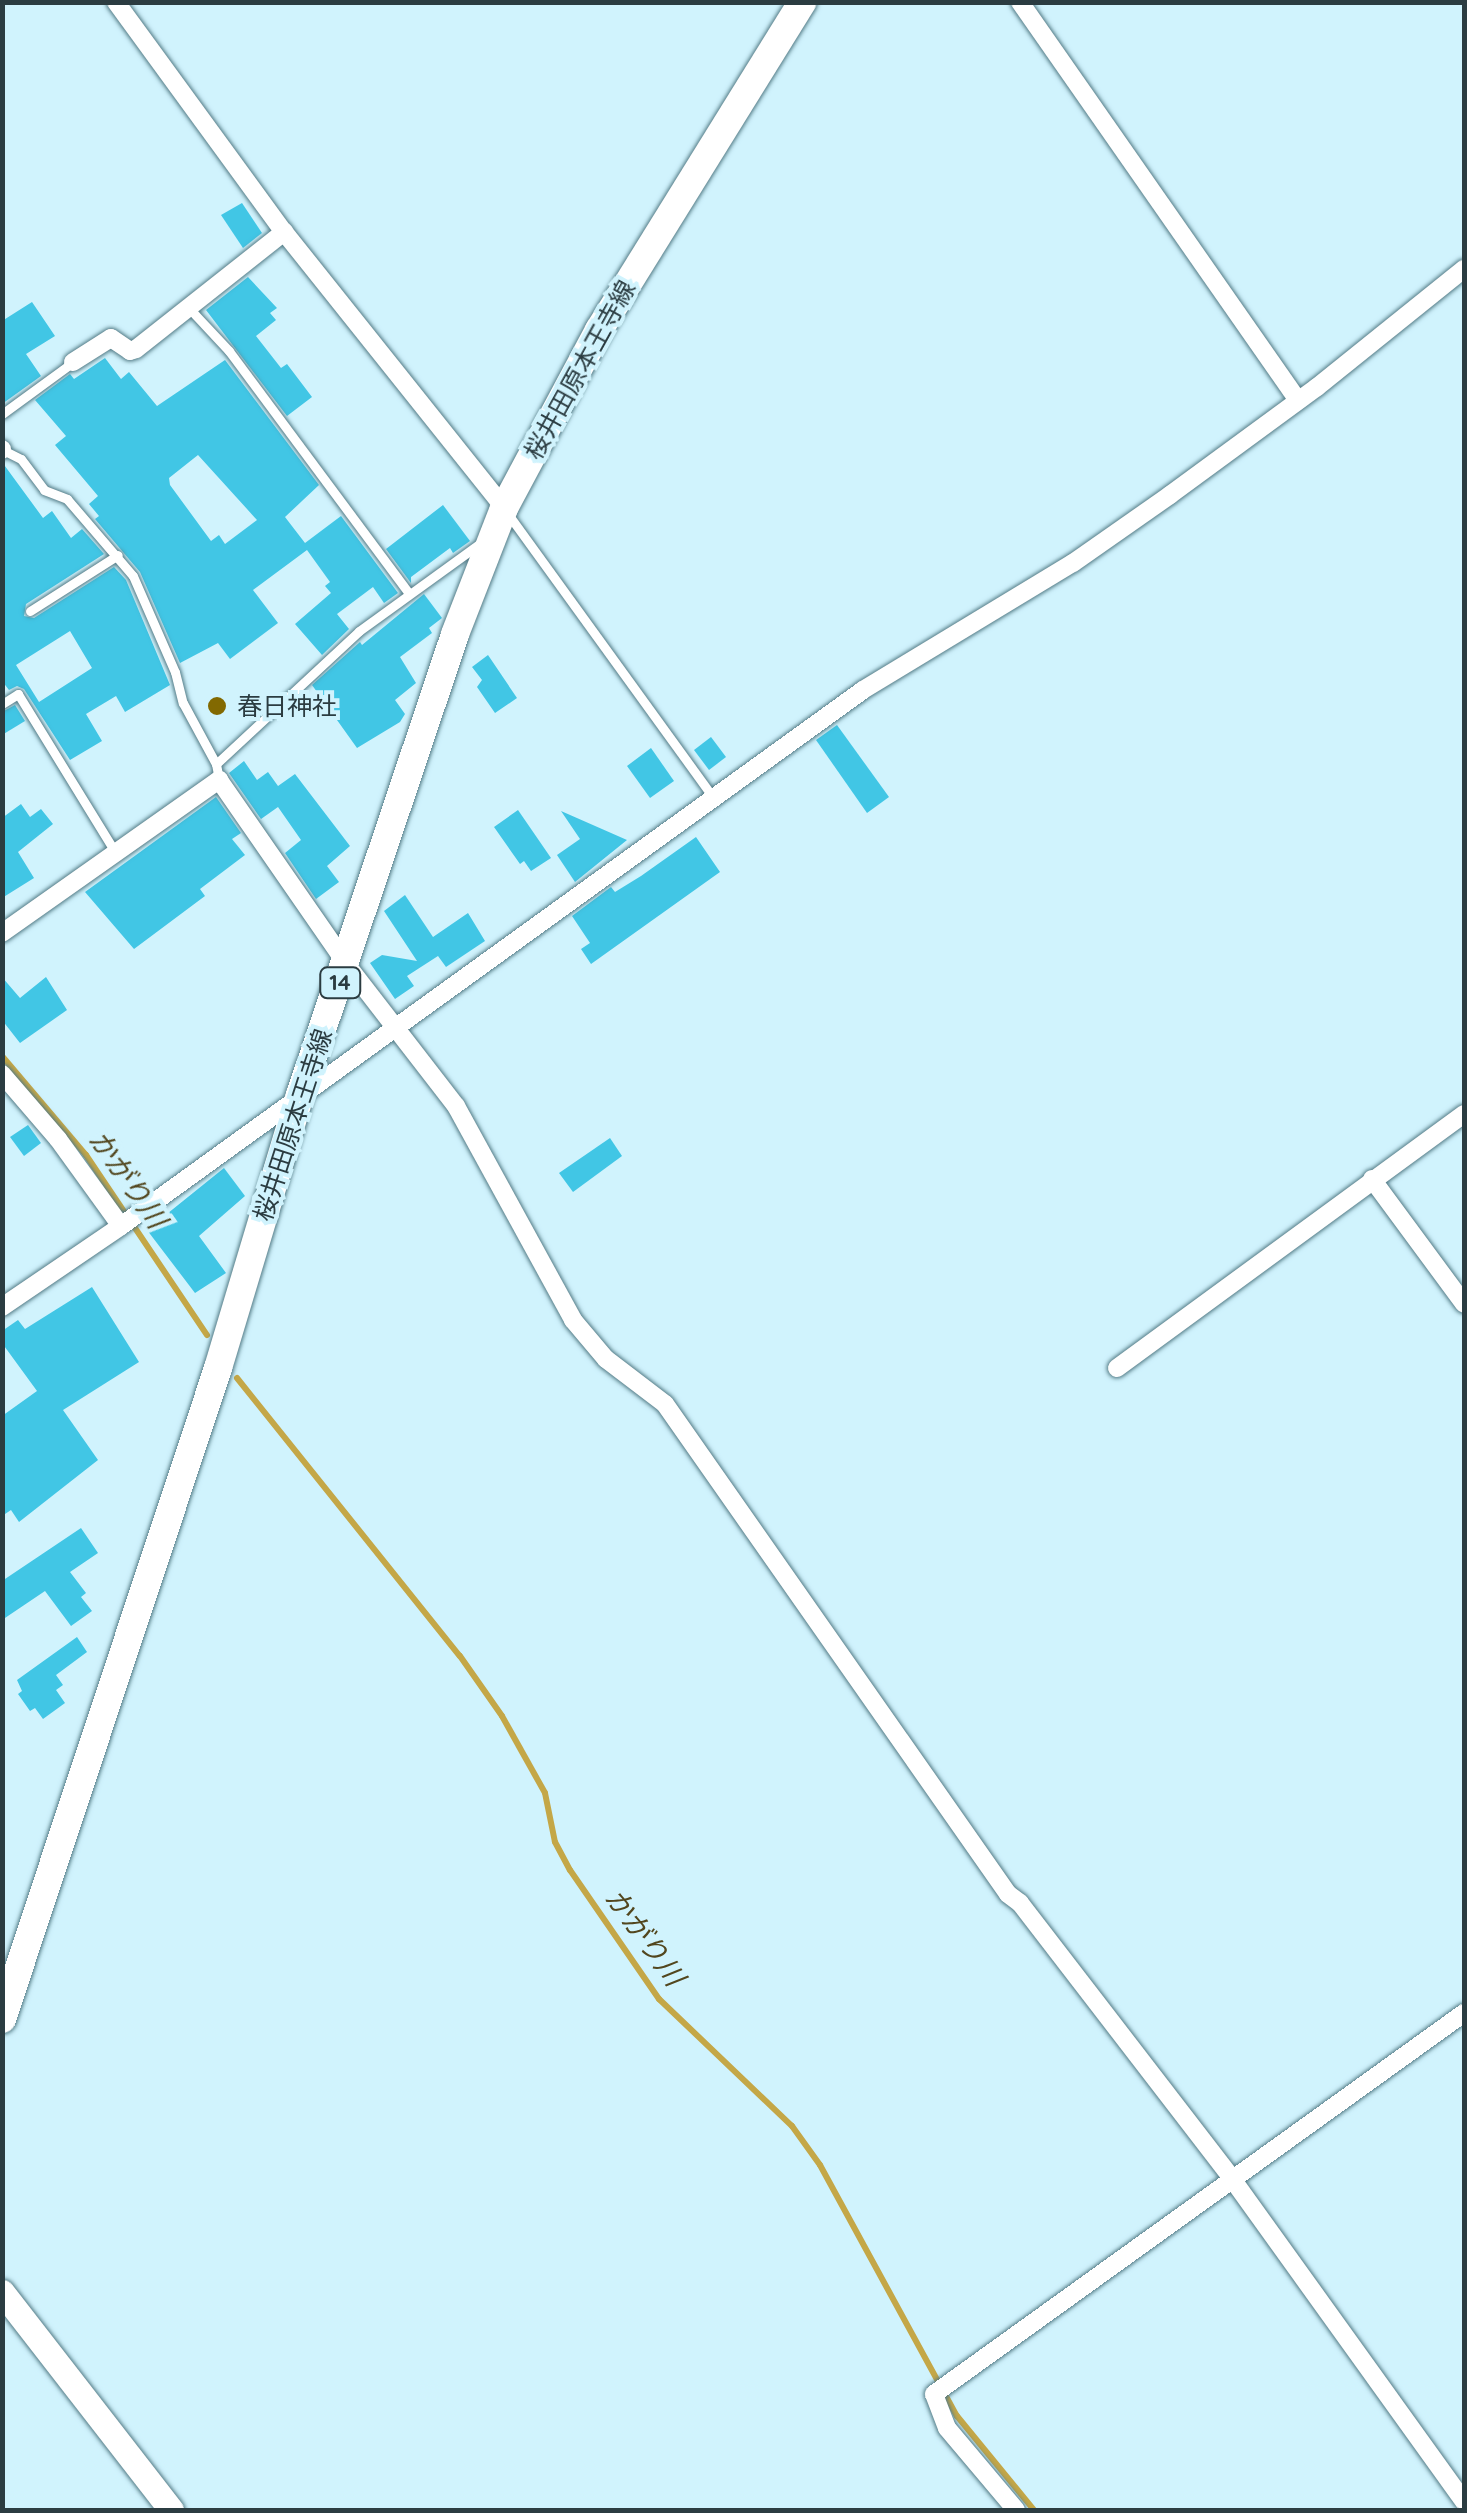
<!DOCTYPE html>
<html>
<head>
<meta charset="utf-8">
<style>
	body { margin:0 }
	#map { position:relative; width:1467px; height:2513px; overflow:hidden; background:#d0f3fd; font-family:Quicksand,"Noto Sans JP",sans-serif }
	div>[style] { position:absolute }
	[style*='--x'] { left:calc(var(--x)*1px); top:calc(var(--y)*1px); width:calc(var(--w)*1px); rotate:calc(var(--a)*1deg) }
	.stream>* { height:6px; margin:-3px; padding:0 3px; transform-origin:3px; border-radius:3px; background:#c4a747 }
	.building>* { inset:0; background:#41c6e5 }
	.roads { filter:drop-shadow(0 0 2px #537b86) drop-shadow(0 0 2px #537b86) }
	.lane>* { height:9px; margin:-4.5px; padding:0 4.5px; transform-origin:4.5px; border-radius:4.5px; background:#fff }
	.street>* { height:18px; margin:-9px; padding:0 9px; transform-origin:9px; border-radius:9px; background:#fff }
	.secondary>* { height:25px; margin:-12.5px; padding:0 12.5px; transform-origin:12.5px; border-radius:12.5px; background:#fff }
	.primary>* { height:28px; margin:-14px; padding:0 14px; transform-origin:14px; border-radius:14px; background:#fff }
	.dots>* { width:28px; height:28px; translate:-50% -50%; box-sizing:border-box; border:5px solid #d0f3fd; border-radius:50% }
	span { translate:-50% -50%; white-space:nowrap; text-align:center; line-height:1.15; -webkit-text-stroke:8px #d0f3fd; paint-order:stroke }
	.shield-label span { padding:2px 8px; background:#d0f3fd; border:2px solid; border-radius:8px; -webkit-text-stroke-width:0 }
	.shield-label { font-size:22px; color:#2b3c41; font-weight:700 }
	.street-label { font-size:25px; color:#2b3c41 }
	.poi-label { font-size:25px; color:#2b3c41 }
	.left { translate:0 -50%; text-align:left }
	.water-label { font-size:28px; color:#52461e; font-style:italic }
	.frame { position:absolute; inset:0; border:5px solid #2b3c41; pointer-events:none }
</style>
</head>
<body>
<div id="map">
	<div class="stream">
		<i style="--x:2;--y:1056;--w:130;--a:49.7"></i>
		<i style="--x:86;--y:1155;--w:217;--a:56.1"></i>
		<i style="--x:237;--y:1378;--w:356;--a:51.3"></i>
		<i style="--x:460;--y:1656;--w:73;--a:55"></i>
		<i style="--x:502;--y:1716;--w:88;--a:60.8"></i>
		<i style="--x:545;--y:1793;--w:50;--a:78.5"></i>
		<i style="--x:555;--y:1842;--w:32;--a:62"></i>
		<i style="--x:570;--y:1870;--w:157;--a:55.4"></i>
		<i style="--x:659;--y:1999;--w:184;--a:43.7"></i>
		<i style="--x:792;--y:2126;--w:48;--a:54.3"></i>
		<i style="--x:820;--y:2165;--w:286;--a:61.4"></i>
		<i style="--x:957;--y:2416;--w:122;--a:50.7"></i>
	</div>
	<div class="building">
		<i style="clip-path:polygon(242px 203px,262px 233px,243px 248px,221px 215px)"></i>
		<i style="clip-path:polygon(248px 277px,277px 308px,270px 313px,276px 320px,256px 336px,281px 368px,287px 364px,312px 397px,287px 416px,206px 310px)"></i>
		<i style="clip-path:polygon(32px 302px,55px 336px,26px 354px,41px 376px,2px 404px,2px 321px)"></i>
		<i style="clip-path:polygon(evenodd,105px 358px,121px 379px,129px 372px,157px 406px,225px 360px,319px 485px,285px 517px,305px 543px,341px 516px,398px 593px,384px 603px,373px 587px,337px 614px,349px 629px,322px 655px,295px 624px,331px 593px,325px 586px,330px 582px,307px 550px,253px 590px,278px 623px,230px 659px,218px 643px,180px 663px,140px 572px,95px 519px,99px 516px,89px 504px,98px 496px,55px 445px,66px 436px,35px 400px,70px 374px,74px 379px,105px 358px,198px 455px,257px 520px,225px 544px,219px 535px,211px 541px,170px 485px,169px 478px,198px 455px)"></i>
		<i style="clip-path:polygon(evenodd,2px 462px,43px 518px,52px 511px,71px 538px,82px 529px,104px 554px,26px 604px,24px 616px,34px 618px,114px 567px,126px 580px,170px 685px,125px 712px,116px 696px,86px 714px,102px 741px,70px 760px,24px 689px,17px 686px,9px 690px,2px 681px,2px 462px,70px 631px,92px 668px,39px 702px,16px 665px,70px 631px)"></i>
		<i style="clip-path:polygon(443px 505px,470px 541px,453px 553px,450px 548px,411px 577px,411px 583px,386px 549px)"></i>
		<i style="clip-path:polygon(424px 594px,442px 618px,429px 628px,432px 633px,400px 657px,416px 683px,395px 700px,405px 714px,400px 722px,357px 748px,312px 685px,360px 642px,362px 645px)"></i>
		<i style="clip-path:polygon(488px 655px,517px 698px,495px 713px,477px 687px,482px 680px,472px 667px)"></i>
		<i style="clip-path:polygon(15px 705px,25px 721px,2px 735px,2px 712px)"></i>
		<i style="clip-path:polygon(837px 725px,889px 797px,867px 813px,816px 740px)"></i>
		<i style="clip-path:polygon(711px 737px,726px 757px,709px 770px,694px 750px)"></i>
		<i style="clip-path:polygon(651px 748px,674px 781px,650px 798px,627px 766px)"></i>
		<i style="clip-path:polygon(244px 761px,257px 780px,268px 772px,278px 786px,295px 774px,350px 846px,327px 866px,339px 882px,316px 899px,285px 853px,301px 840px,278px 807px,261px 819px,229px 773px)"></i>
		<i style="clip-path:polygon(216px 797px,241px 833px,232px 839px,245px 855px,200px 889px,205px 896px,134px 949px,85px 892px)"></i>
		<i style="clip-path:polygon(21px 804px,30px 817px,41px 809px,53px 824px,18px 852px,34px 878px,2px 898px,2px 818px)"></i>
		<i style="clip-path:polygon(518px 810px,551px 858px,531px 871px,524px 861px,520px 864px,494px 827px)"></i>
		<i style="clip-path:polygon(561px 811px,627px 840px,575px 882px,557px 855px,580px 839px)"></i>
		<i style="clip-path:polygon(696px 837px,720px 872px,591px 964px,581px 949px,590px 943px,572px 916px,611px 887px,615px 892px,641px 876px)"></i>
		<i style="clip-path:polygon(405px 895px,433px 937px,468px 913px,485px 941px,446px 967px,438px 956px,407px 976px,414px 986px,395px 999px,370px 963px,382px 955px,417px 961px,384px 911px)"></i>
		<i style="clip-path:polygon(2px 977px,20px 998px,46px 977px,67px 1010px,20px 1043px,2px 1020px)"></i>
		<i style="clip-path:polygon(28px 1125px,41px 1143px,24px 1156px,10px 1137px)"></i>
		<i style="clip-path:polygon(610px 1138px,622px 1156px,573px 1192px,559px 1173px)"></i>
		<i style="clip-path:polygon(224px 1168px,245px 1196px,199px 1236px,226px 1273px,195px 1293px,147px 1230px)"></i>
		<i style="clip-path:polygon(92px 1287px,139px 1362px,63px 1410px,98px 1460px,19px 1522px,11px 1510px,2px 1516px,2px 1416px,37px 1391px,2px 1343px,2px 1331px,18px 1320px,25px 1329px)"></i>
		<i style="clip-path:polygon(81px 1528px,98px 1553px,70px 1572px,86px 1593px,81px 1597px,92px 1611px,71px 1626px,45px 1591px,2px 1620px,2px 1581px)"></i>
		<i style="clip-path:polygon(77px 1637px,87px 1652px,56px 1675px,63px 1685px,56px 1690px,65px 1703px,43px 1719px,35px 1708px,30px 1711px,18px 1694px,22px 1691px,17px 1680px)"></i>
	</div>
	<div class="roads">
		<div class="lane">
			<i style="--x:188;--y:307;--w:60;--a:47"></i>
			<i style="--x:229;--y:351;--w:300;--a:53.4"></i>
			<i style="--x:2;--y:414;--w:88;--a:-36.2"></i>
			<i style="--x:3;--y:450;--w:20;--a:27"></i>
			<i style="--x:21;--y:459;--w:39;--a:53"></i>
			<i style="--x:44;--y:490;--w:25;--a:21"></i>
			<i style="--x:67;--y:499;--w:101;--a:49.4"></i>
			<i style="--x:133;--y:576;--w:105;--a:66.4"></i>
			<i style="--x:175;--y:672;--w:32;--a:76"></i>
			<i style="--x:183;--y:703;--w:69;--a:61.6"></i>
			<i style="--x:216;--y:764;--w:16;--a:79"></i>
			<i style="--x:508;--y:514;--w:349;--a:54.1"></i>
			<i style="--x:30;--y:611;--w:104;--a:-32.5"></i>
			<i style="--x:2;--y:704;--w:19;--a:-32"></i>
			<i style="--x:18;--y:694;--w:187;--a:58.4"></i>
			<i style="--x:216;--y:764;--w:195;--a:-42.9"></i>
			<i style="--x:359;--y:631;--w:152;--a:-35.9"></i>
		</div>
		<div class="street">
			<i style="--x:116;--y:2;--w:285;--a:53.9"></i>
			<i style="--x:284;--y:232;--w:353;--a:51.4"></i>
			<i style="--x:1020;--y:2;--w:486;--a:55.1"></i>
			<i style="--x:73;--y:362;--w:45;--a:-32.3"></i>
			<i style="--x:111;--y:338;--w:23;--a:34"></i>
			<i style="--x:130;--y:351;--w:6;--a:-18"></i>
			<i style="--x:136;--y:349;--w:189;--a:-38.3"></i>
			<i style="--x:2;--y:449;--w:1;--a:90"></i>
			<i style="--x:2;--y:933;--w:266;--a:-35.2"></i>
			<i style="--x:219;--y:780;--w:225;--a:55.3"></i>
			<i style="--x:347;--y:965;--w:178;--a:52.3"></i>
			<i style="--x:456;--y:1106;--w:244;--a:61.3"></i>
			<i style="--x:573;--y:1320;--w:51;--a:49.8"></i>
			<i style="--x:606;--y:1359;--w:74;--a:37.3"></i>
			<i style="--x:665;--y:1404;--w:598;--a:55.01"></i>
			<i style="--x:1008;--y:1894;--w:15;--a:37"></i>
			<i style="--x:1020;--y:1903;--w:349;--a:52.4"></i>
			<i style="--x:1233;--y:2180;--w:396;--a:54.3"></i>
			<i style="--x:2;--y:1074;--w:86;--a:49.3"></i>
			<i style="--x:58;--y:1139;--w:107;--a:54.1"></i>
			<i style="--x:1372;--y:1179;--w:155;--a:53.6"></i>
			<i style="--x:2;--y:1307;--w:144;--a:-34.2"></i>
			<i style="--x:121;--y:1226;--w:915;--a:-35.84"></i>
			<i style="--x:863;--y:690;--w:245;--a:-31.2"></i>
			<i style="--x:1073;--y:563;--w:118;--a:-35"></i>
			<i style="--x:1170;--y:495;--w:182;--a:-36.3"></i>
			<i style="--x:1317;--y:387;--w:189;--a:-38.8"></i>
			<i style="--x:1117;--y:1368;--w:430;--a:-36.2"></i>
			<i style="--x:1016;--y:2510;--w:107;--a:-130.1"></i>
			<i style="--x:947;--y:2428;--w:36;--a:-111"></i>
			<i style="--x:934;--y:2394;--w:653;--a:-35.71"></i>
		</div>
		<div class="secondary">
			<i style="--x:2;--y:2292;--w:276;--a:52.2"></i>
		</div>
		<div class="primary">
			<i style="--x:2;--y:2019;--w:686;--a:-71.64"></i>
			<i style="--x:218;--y:1368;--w:285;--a:-73.3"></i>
			<i style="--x:300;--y:1095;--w:486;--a:-71.4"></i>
			<i style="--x:455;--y:634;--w:135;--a:-68.7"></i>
			<i style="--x:504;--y:508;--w:202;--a:-61.9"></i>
			<i style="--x:599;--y:330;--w:386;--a:-58.2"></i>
		</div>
	</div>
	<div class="dots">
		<i style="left:217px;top:706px;background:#826901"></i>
	</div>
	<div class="shield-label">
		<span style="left:340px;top:983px">14</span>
	</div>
	<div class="street-label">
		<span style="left:580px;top:370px;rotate:-61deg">桜井田原本王寺線</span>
		<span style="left:293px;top:1125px;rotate:-72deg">桜井田原本王寺線</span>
	</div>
	<div class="poi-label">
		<span class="left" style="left:237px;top:706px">春日神社</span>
	</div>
	<div class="water-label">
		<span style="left:128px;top:1179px;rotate:55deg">かがり川</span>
		<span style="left:645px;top:1937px;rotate:54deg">かがり川</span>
	</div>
	<div class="frame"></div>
</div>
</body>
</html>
